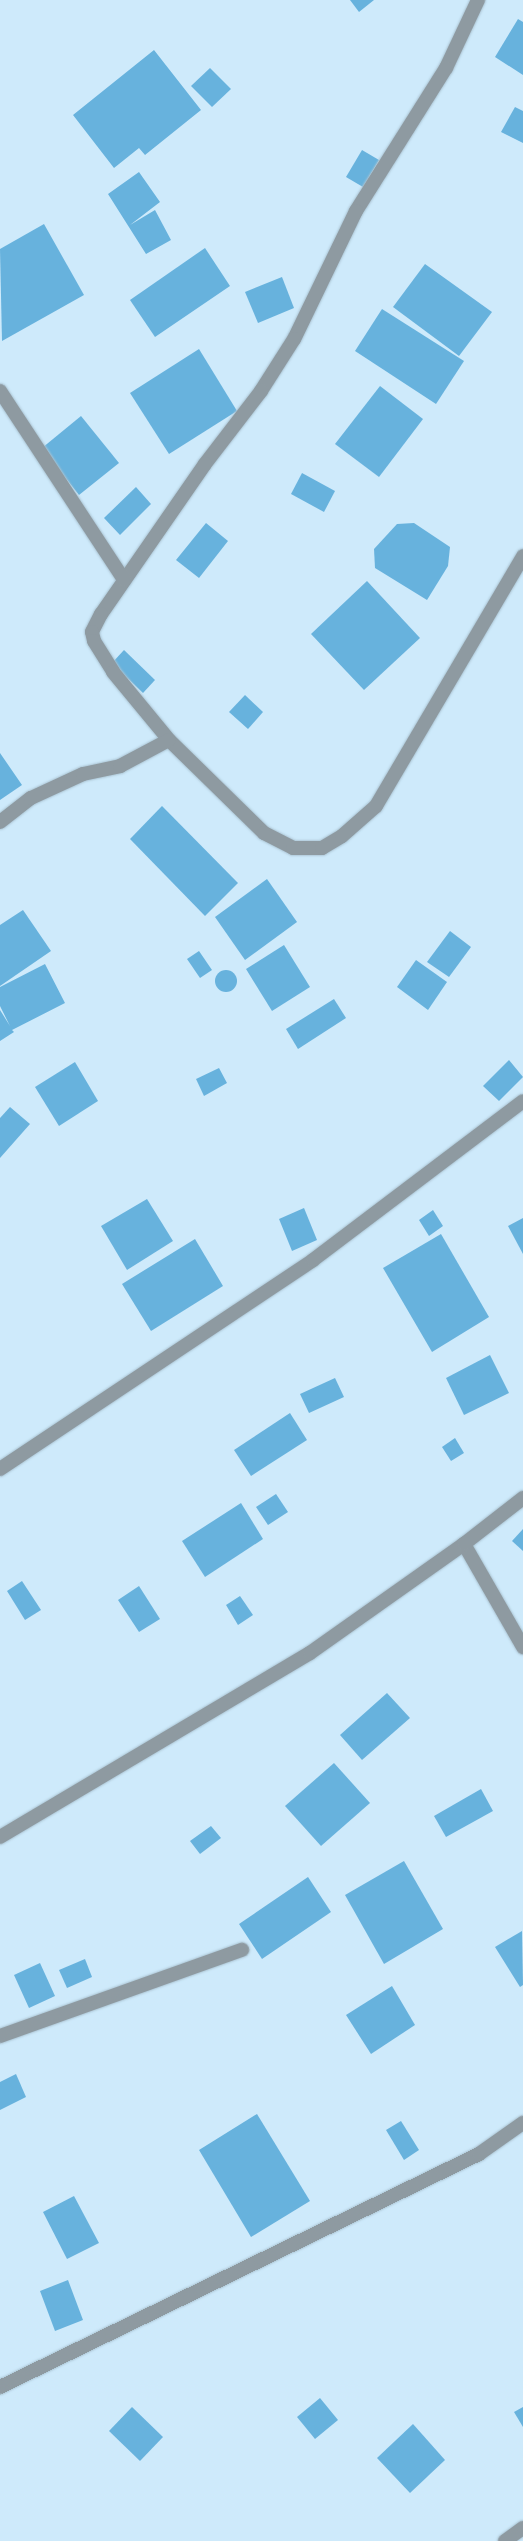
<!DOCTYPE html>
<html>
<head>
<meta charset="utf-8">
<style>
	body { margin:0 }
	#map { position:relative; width:523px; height:2541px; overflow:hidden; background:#ceeafb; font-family:"Golos Text",sans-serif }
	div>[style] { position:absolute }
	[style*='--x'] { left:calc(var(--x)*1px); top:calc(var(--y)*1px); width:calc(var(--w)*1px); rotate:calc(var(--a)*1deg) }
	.building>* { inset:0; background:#67b2dd }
	.round { border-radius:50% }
	.roads { filter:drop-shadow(0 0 1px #abc4d3) drop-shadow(0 0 1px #abc4d3) }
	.minor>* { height:14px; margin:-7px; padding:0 7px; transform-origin:7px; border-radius:7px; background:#8e9aa1 }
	span { translate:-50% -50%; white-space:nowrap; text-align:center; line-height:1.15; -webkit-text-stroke:5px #fff; paint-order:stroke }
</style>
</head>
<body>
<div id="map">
	<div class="building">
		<i style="clip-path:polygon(350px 0,374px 0,359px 12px)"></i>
		<i style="clip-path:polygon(518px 19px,523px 22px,523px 75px,495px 57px)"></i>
		<i style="clip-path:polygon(154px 50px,201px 110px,145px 155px,139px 148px,114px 168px,73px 115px)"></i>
		<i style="clip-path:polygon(210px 68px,231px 89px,212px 107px,191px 86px)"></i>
		<i style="clip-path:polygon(515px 107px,523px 111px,523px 143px,501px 132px)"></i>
		<i style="clip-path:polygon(362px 150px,379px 160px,363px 187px,346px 177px)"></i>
		<i style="clip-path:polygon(139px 172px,160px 202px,130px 225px,155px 210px,171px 240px,146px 254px,108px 194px)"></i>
		<i style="clip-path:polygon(44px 224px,84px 295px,2px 341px,0 249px)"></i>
		<i style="clip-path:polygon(205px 248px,230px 286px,155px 337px,130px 300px)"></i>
		<i style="clip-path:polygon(425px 264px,492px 312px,459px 356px,393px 307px)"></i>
		<i style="clip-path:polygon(282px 277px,294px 308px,258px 323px,245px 292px)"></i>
		<i style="clip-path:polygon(382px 309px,464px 361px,436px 404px,355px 351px)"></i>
		<i style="clip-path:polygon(199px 349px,237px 411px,169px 454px,130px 393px)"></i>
		<i style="clip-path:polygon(380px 386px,423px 419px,379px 477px,335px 444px)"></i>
		<i style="clip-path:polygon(81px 416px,119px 463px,79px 495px,42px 448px)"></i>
		<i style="clip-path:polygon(302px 473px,335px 491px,324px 512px,291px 494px)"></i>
		<i style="clip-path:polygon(136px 487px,151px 504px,120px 535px,104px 518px)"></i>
		<i style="clip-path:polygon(206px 523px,228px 541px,199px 578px,176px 560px)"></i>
		<i style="clip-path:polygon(414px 523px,450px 547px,448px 566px,427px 600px,375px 568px,374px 549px,397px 524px)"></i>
		<i style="clip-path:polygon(367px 581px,420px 638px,364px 690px,311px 634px)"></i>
		<i style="clip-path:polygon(124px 650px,155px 680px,143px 693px,112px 663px)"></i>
		<i style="clip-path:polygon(245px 695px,263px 712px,248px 729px,229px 712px)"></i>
		<i style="clip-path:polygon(0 753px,22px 785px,0 800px)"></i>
		<i style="clip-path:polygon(162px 806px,238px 883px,205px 916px,130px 839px)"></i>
		<i style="clip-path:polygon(267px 879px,297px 922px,245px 960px,215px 917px)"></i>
		<i style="clip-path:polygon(23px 910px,51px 951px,0 986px,0 925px)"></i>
		<i style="clip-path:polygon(450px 931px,471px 947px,449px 977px,427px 962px)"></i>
		<i style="clip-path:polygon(284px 945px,310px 987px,272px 1011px,246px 969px)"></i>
		<i style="clip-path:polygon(199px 951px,212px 970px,200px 978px,187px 959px)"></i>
		<i style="clip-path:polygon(416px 960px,447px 982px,428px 1010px,397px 987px)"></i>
		<i style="clip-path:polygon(45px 964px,65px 1003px,12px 1030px,14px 1032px,0 1041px,0 1010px,10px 1026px,0 1006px,0 987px)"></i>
		<i class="round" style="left:215px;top:970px;width:22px;height:22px"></i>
		<i style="clip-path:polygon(334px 999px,346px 1018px,298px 1049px,286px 1029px)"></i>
		<i style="clip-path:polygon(509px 1060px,523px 1077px,499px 1101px,483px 1086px)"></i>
		<i style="clip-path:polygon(75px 1062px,98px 1101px,59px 1126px,35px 1087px)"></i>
		<i style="clip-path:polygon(219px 1068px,227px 1083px,204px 1096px,196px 1079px)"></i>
		<i style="clip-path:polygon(10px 1107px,30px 1124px,0 1158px,0 1118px)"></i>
		<i style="clip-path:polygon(147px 1199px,173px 1241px,127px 1270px,101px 1226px)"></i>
		<i style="clip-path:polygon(304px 1208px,317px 1240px,292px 1251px,279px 1219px)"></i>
		<i style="clip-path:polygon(433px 1210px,443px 1226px,429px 1236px,419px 1220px)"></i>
		<i style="clip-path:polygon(523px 1218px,523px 1254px,508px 1226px)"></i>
		<i style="clip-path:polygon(441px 1234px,489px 1317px,432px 1352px,383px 1268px)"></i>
		<i style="clip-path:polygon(195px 1239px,223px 1286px,151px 1331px,122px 1284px)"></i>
		<i style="clip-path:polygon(490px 1355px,509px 1393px,464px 1415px,446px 1378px)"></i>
		<i style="clip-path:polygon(335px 1378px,344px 1397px,309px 1413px,300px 1394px)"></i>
		<i style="clip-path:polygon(290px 1413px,307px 1440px,251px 1476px,234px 1450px)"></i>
		<i style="clip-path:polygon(455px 1438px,464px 1453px,451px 1461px,442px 1447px)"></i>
		<i style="clip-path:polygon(276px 1494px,288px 1512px,268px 1525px,256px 1507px)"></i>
		<i style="clip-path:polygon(241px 1503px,263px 1539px,205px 1577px,182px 1541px)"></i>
		<i style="clip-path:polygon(523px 1529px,523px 1551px,512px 1541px)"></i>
		<i style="clip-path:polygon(22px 1581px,41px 1610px,25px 1620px,7px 1591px)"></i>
		<i style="clip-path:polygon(139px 1586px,160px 1619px,139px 1632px,118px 1600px)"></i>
		<i style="clip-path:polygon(240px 1596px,253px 1615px,238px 1625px,226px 1605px)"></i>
		<i style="clip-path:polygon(387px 1693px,410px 1718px,362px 1760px,340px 1735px)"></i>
		<i style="clip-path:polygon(334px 1763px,370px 1803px,321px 1846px,285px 1806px)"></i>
		<i style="clip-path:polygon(481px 1789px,493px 1811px,446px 1837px,434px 1816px)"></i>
		<i style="clip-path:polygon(211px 1826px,221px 1838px,200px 1854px,190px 1841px)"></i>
		<i style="clip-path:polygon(404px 1861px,443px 1929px,384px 1964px,345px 1895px)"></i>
		<i style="clip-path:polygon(308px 1877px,331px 1912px,262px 1959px,239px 1924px)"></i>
		<i style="clip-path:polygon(522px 1931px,523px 1985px,520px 1987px,495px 1947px)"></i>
		<i style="clip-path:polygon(85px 1959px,92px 1977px,67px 1988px,59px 1970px)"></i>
		<i style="clip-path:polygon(40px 1963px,55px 1996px,29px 2008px,14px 1975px)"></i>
		<i style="clip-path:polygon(392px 1986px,415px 2025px,371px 2054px,346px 2015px)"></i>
		<i style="clip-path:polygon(16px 2074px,26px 2097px,0 2110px,0 2082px)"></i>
		<i style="clip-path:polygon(257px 2114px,310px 2201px,251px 2237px,199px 2150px)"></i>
		<i style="clip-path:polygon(401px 2121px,419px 2150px,404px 2160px,386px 2130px)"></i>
		<i style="clip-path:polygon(74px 2196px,99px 2243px,67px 2259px,43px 2212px)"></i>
		<i style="clip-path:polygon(68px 2280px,83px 2320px,55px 2331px,40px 2291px)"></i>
		<i style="clip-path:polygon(320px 2398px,338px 2420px,315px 2439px,297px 2417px)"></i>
		<i style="clip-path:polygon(132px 2407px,163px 2437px,140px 2461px,109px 2431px)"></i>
		<i style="clip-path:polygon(523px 2407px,523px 2427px,514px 2412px)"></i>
		<i style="clip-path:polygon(413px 2424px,445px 2460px,410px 2493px,377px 2458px)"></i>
	</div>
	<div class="roads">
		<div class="minor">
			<i style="--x:478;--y:0;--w:75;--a:115.2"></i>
			<i style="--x:446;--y:68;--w:169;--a:122.2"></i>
			<i style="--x:356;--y:211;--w:142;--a:115.8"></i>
			<i style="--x:294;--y:339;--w:62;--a:122.4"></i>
			<i style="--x:261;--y:391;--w:92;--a:127.5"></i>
			<i style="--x:205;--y:464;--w:183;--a:124.7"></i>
			<i style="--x:101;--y:614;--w:20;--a:117"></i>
			<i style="--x:92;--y:632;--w:9;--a:77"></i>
			<i style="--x:94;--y:641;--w:36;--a:58"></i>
			<i style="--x:113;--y:672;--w:88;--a:50.5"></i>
			<i style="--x:169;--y:740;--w:133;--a:44.4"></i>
			<i style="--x:264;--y:833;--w:33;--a:27"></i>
			<i style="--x:293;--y:848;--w:29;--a:0"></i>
			<i style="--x:322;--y:848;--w:23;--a:-31"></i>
			<i style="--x:342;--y:836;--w:45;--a:-41.4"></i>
			<i style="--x:376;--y:806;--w:290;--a:-59.5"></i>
			<i style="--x:0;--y:391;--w:226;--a:56.7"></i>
			<i style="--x:0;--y:822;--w:39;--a:-38"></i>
			<i style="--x:31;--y:798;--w:57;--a:-24.8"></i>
			<i style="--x:83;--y:774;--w:38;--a:-12"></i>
			<i style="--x:120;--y:766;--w:55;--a:-28"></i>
			<i style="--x:0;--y:1469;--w:376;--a:-33.7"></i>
			<i style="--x:313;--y:1260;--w:263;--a:-37.1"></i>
			<i style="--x:464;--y:1544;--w:119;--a:60.2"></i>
			<i style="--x:0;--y:1837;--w:360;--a:-30.7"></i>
			<i style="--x:310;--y:1653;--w:189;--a:-35.3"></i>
			<i style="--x:464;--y:1544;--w:75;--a:-37.9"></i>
			<i style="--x:0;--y:2036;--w:257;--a:-19.6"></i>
			<i style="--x:0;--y:2387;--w:533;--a:-25.94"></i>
			<i style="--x:479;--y:2154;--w:54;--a:-35.2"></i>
			<i style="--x:505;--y:2541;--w:22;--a:-36"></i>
		</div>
	</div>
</div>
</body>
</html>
